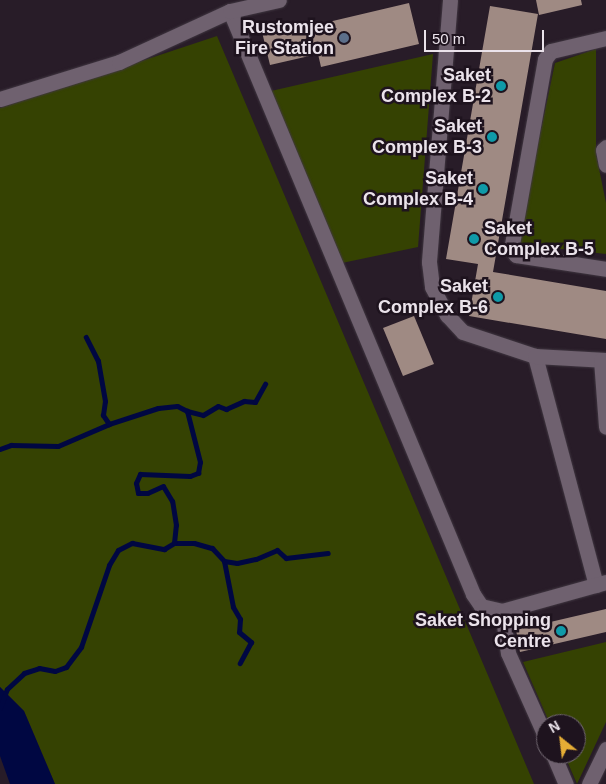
<!DOCTYPE html>
<html>
<head>
<meta charset="utf-8">
<style>
	body { margin:0 }
	#map { position:relative; width:606px; height:784px; overflow:hidden; background:#281c28; font-family:Arial,sans-serif }
	div>[style] { position:absolute }
	[style*='--x'] { left:calc(var(--x)*1px); top:calc(var(--y)*1px); width:calc(var(--w)*1px); rotate:calc(var(--a)*1deg) }
	.green>* { inset:0; background:#354202 }
	.water>* { inset:0; background:#000742 }
	.stream>* { height:5px; margin:-2.5px; padding:0 2.5px; transform-origin:2.5px; border-radius:2.5px; background:#000742 }
	.building>* { inset:0; background:#9f8a83 }
	.roads { filter:drop-shadow(0 0 1px #403741) drop-shadow(0 0 1px #403741) }
	.minor>* { height:15px; margin:-7.5px; padding:0 7.5px; transform-origin:7.5px; border-radius:7.5px; background:#6f616f }
	.dots>* { width:14px; height:14px; translate:-50% -50%; box-sizing:border-box; border:2px solid #1e131e; border-radius:50% }
	span { translate:-50% -50%; white-space:nowrap; text-align:center; line-height:1.15; -webkit-text-stroke:5px #1e131e; paint-order:stroke }
	.poi-label { font-size:18px; color:#ebe3eb; font-weight:700 }
	.right { translate:-100% -50%; text-align:right }
	.left { translate:0 -50%; text-align:left }
	.north { position:absolute; left:536px; top:714px; width:50px; height:50px; box-sizing:border-box; background:#1e131e; border:1px solid #706670; border-radius:50%; rotate:331deg; font-size:14px; font-weight:700; line-height:20px; text-align:center; color:#ebe3eb }
	.north::after { content:''; display:block; margin:auto; width:18px; height:22px; background:#e5ad35; clip-path:polygon(50% 0,100% 100%,50% 72%,0 100%) }
	.scale { position:absolute; left:424px; top:30px; width:120px; height:22px; box-sizing:border-box; border:2px solid #ebe3eb; border-top:0; padding-left:6px; font-size:15px; line-height:18px; white-space:nowrap; color:#ebe3eb; -webkit-text-stroke:4px #1e131e; paint-order:stroke }
</style>
</head>
<body>
<div id="map">
	<div class="green">
		<i style="clip-path:polygon(217px 36px,534px 784px,55px 784px,24px 711px,0 687px,0 108px)"></i>
		<i style="clip-path:polygon(596px 49px,596px 154px,606px 203px,606px 254px,517px 244px,555px 63px)"></i>
		<i style="clip-path:polygon(433px 54px,418px 247px,342px 263px,271px 91px)"></i>
		<i style="clip-path:polygon(606px 642px,606px 722px,577px 784px,564px 754px,576px 754px,576px 724px,550px 724px,523px 662px)"></i>
	</div>
	<div class="water">
		<i style="clip-path:polygon(0 687px,24px 711px,55px 784px,10px 784px,0 756px)"></i>
	</div>
	<div class="stream">
		<i style="--x:187;--y:411;--w:16;--a:14"></i>
		<i style="--x:203;--y:415;--w:17;--a:-31"></i>
		<i style="--x:218;--y:406;--w:9;--a:21"></i>
		<i style="--x:226;--y:409;--w:20;--a:-24"></i>
		<i style="--x:244;--y:401;--w:11;--a:5"></i>
		<i style="--x:255;--y:402;--w:21;--a:-61"></i>
		<i style="--x:0;--y:449;--w:12;--a:-20"></i>
		<i style="--x:11;--y:445;--w:47;--a:1.2"></i>
		<i style="--x:58;--y:446;--w:56;--a:-23.3"></i>
		<i style="--x:174;--y:543;--w:20;--a:0"></i>
		<i style="--x:194;--y:543;--w:19;--a:16"></i>
		<i style="--x:212;--y:548;--w:18;--a:47"></i>
		<i style="--x:224;--y:561;--w:47;--a:78.9"></i>
		<i style="--x:233;--y:607;--w:14;--a:60"></i>
		<i style="--x:240;--y:619;--w:13;--a:94"></i>
		<i style="--x:239;--y:632;--w:16;--a:40"></i>
		<i style="--x:251;--y:642;--w:24;--a:118"></i>
		<i style="--x:224;--y:561;--w:13;--a:9"></i>
		<i style="--x:237;--y:563;--w:19;--a:-12"></i>
		<i style="--x:256;--y:559;--w:23;--a:-23"></i>
		<i style="--x:277;--y:550;--w:12;--a:42"></i>
		<i style="--x:286;--y:558;--w:42;--a:-6.8"></i>
		<i style="--x:0;--y:708;--w:20;--a:-70"></i>
		<i style="--x:7;--y:689;--w:23;--a:-43"></i>
		<i style="--x:24;--y:673;--w:16;--a:-18"></i>
		<i style="--x:39;--y:668;--w:16;--a:11"></i>
		<i style="--x:55;--y:671;--w:12;--a:-20"></i>
		<i style="--x:66;--y:667;--w:25;--a:-53"></i>
		<i style="--x:81;--y:647;--w:87;--a:-71.1"></i>
		<i style="--x:109;--y:565;--w:17;--a:-59"></i>
		<i style="--x:118;--y:550;--w:16;--a:-27"></i>
		<i style="--x:132;--y:543;--w:33;--a:11"></i>
		<i style="--x:164;--y:549;--w:12;--a:-31"></i>
		<i style="--x:174;--y:543;--w:18;--a:-84"></i>
		<i style="--x:176;--y:525;--w:24;--a:-99"></i>
		<i style="--x:172;--y:501;--w:17;--a:-121"></i>
		<i style="--x:163;--y:486;--w:17;--a:156"></i>
		<i style="--x:147;--y:493;--w:9;--a:180"></i>
		<i style="--x:138;--y:493;--w:10;--a:-101"></i>
		<i style="--x:136;--y:483;--w:10;--a:-66"></i>
		<i style="--x:140;--y:474;--w:50;--a:2.3"></i>
		<i style="--x:190;--y:476;--w:9;--a:-21"></i>
		<i style="--x:198;--y:473;--w:11;--a:-80"></i>
		<i style="--x:200;--y:462;--w:53;--a:-104.3"></i>
		<i style="--x:187;--y:411;--w:11;--a:-153"></i>
		<i style="--x:177;--y:406;--w:19;--a:174"></i>
		<i style="--x:158;--y:408;--w:52;--a:161.9"></i>
		<i style="--x:109;--y:424;--w:11;--a:-124"></i>
		<i style="--x:103;--y:415;--w:14;--a:-82"></i>
		<i style="--x:105;--y:401;--w:41;--a:-99.9"></i>
		<i style="--x:98;--y:361;--w:27;--a:-117"></i>
	</div>
	<div class="building">
		<i style="clip-path:polygon(536px 0,581px 0,582px 5px,539px 15px)"></i>
		<i style="clip-path:polygon(409px 3px,419px 44px,321px 67px,318px 54px,270px 65px,262px 32px,301px 23px,303px 28px)"></i>
		<i style="clip-path:polygon(490px 6px,538px 14px,493px 272px,606px 291px,606px 339px,469px 316px,478px 264px,446px 259px)"></i>
		<i style="clip-path:polygon(414px 316px,434px 364px,403px 376px,383px 328px)"></i>
		<i style="clip-path:polygon(606px 609px,606px 632px,520px 652px,516px 630px)"></i>
	</div>
	<div class="roads">
		<div class="minor">
			<i style="--x:450;--y:0;--w:263;--a:94.6"></i>
			<i style="--x:429;--y:262;--w:25;--a:83"></i>
			<i style="--x:432;--y:287;--w:32;--a:62"></i>
			<i style="--x:447;--y:315;--w:23;--a:47"></i>
			<i style="--x:463;--y:332;--w:76;--a:18.4"></i>
			<i style="--x:535;--y:356;--w:237;--a:75.1"></i>
			<i style="--x:230;--y:11;--w:632;--a:67.37"></i>
			<i style="--x:473;--y:594;--w:14;--a:56"></i>
			<i style="--x:481;--y:606;--w:22;--a:13"></i>
			<i style="--x:502;--y:611;--w:108;--a:-15.6"></i>
			<i style="--x:606;--y:38;--w:57;--a:166.7"></i>
			<i style="--x:551;--y:51;--w:10;--a:127"></i>
			<i style="--x:545;--y:59;--w:193;--a:100.1"></i>
			<i style="--x:511;--y:249;--w:8;--a:50"></i>
			<i style="--x:516;--y:255;--w:91;--a:8.8"></i>
			<i style="--x:0;--y:99;--w:125;--a:-17.3"></i>
			<i style="--x:119;--y:62;--w:122;--a:-24.7"></i>
			<i style="--x:230;--y:11;--w:50;--a:-12.7"></i>
			<i style="--x:606;--y:147;--w:4;--a:135"></i>
			<i style="--x:603;--y:150;--w:15;--a:79"></i>
			<i style="--x:535;--y:356;--w:71;--a:3.2"></i>
			<i style="--x:601;--y:360;--w:67;--a:85.7"></i>
			<i style="--x:502;--y:611;--w:42;--a:81.9"></i>
			<i style="--x:508;--y:653;--w:93;--a:65.9"></i>
			<i style="--x:553;--y:754;--w:33;--a:67"></i>
			<i style="--x:589;--y:784;--w:39;--a:-64"></i>
		</div>
	</div>
	<div class="dots">
		<i style="left:344px;top:38px;background:#5c6f8a"></i>
		<i style="left:501px;top:86px;background:#0f9aa8"></i>
		<i style="left:492px;top:137px;background:#0f9aa8"></i>
		<i style="left:483px;top:189px;background:#0f9aa8"></i>
		<i style="left:474px;top:239px;background:#0f9aa8"></i>
		<i style="left:498px;top:297px;background:#0f9aa8"></i>
		<i style="left:561px;top:631px;background:#0f9aa8"></i>
	</div>
	<div class="poi-label">
		<span class="right" style="left:334px;top:38px">Rustomjee<br>Fire Station</span>
		<span class="right" style="left:491px;top:86px">Saket<br>Complex B-2</span>
		<span class="right" style="left:482px;top:137px">Saket<br>Complex B-3</span>
		<span class="right" style="left:473px;top:189px">Saket<br>Complex B-4</span>
		<span class="left" style="left:484px;top:239px">Saket<br>Complex B-5</span>
		<span class="right" style="left:488px;top:297px">Saket<br>Complex B-6</span>
		<span class="right" style="left:551px;top:631px">Saket Shopping<br>Centre</span>
	</div>
	<div class="north">N</div>
	<div class="scale">50 m</div>
</div>
</body>
</html>
